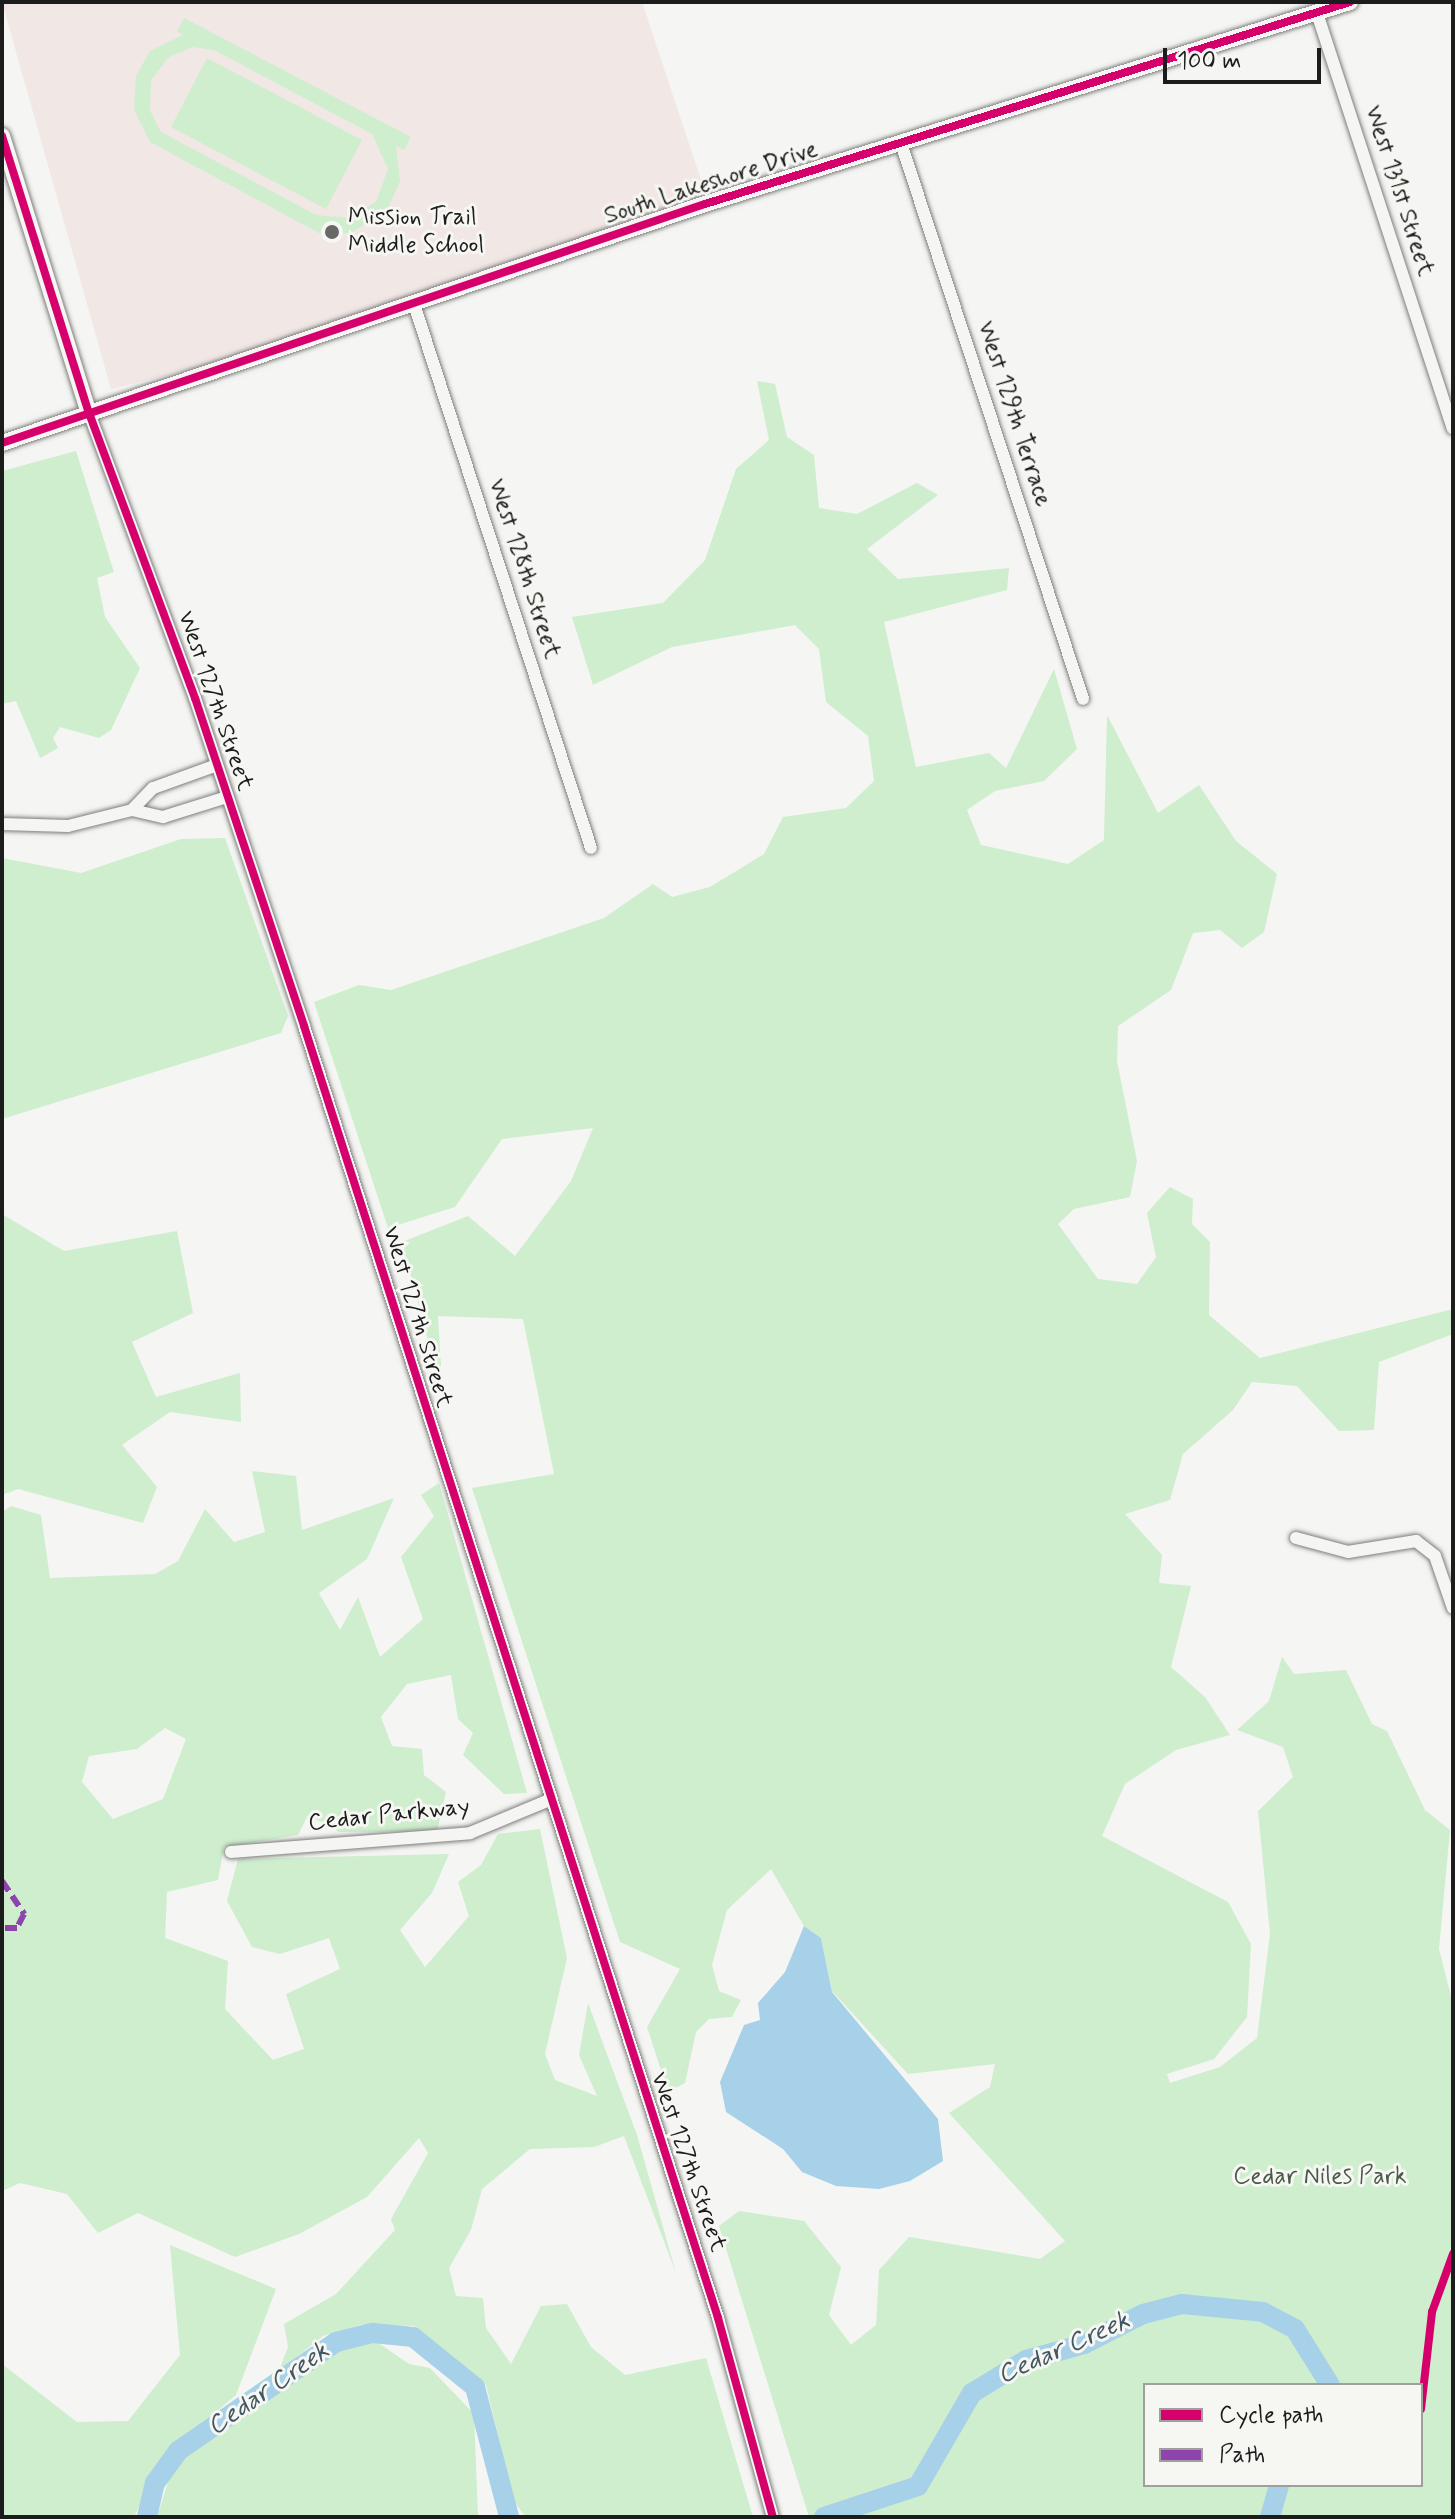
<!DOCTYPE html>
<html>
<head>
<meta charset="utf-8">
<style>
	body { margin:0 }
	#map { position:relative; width:1455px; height:2519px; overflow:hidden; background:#f5f5f3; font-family:Mynerve,sans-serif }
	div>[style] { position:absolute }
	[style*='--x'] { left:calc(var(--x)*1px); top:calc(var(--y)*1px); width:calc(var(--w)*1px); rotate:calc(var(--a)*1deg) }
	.built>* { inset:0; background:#f1e7e5 }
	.green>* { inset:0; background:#ceeecd }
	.water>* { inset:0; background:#a7d1e9 }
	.river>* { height:20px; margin:-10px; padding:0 10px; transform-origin:10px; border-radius:10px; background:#a7d1e9 }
	.roads { filter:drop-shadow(0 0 2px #7e7e7d) drop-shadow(0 0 2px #7e7e7d) }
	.minor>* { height:12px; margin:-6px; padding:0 6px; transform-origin:6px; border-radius:6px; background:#f5f5f3 }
	.tertiary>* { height:16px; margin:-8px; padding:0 8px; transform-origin:8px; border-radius:8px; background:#f5f5f3 }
	.quiet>* { height:6px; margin-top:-3px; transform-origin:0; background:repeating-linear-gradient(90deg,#8e44ad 0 12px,transparent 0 18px) }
	.cycleway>* { height:8px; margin:-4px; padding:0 4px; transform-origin:4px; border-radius:4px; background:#d6006c }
	.dots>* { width:22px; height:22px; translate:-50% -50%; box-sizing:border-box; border:4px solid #f6f6f2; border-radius:50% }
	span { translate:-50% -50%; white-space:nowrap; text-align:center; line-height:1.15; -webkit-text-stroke:6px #f6f6f2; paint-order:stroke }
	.street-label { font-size:24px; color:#1c1c1c }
	.poi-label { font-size:24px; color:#1c1c1c }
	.left { translate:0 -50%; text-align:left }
	.park-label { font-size:24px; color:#485a48 }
	.water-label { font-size:26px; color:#415662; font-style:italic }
	.frame { position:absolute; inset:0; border:4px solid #1c1c1c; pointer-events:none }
	.legend { position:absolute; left:1143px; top:2383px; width:280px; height:104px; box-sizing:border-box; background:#f6f6f2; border:2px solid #9f9f9c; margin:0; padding:10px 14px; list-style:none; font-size:24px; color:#1c1c1c }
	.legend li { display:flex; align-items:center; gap:16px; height:40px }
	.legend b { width:40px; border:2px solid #9f9f9c }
	.scale { position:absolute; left:1163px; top:48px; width:158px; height:36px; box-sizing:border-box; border:4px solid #1c1c1c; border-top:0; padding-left:10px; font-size:24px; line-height:28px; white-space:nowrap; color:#1c1c1c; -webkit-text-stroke:6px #f6f6f2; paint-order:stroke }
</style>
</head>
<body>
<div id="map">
	<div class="built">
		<i style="clip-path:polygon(2px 2px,642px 2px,706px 195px,197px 368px,111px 389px)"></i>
	</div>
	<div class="green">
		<i style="clip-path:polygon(evenodd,184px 18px,411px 137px,404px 150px,396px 146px,400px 181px,386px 213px,350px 233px,319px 233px,150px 142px,134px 110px,136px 76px,150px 51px,183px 35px,177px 31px,184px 18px,193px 47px,214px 50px,372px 134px,388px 169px,376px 202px,349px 218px,316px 215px,161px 132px,150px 111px,151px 80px,169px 57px,193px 47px)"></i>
		<i style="clip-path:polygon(207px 58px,362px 140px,326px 209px,171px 127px)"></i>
		<i style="clip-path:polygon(evenodd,757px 381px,775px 384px,787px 437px,814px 455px,819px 508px,857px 514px,917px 483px,938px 495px,867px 549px,898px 579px,1009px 568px,1007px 590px,884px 622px,916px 767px,989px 753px,1006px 768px,1054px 669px,1077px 749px,1044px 781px,995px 791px,967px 810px,981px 845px,1068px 864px,1104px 840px,1107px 715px,1158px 813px,1199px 785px,1236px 841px,1277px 874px,1264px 932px,1242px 948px,1220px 930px,1193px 933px,1171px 990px,1118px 1026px,1117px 1061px,1137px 1161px,1130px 1197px,1074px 1209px,1058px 1224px,1098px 1279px,1137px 1284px,1156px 1257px,1147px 1213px,1170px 1187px,1193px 1199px,1192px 1224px,1210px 1242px,1209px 1315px,1260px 1358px,1453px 1309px,1453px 1334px,1379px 1362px,1374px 1430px,1339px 1431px,1297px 1386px,1252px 1382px,1233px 1410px,1183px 1454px,1170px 1500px,1125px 1514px,1162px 1555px,1159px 1583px,1191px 1586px,1171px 1667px,1205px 1697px,1230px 1735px,1176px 1750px,1125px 1784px,1102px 1836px,1228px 1902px,1251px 1944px,1247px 2017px,1214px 2059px,1167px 2074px,1170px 2083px,1220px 2067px,1257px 2038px,1270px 1934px,1258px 1811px,1293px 1777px,1283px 1747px,1237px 1730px,1269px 1701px,1282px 1657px,1294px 1674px,1346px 1670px,1372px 1724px,1387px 1731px,1425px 1810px,1450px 1830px,1439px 1949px,1453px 2004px,1453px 2517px,809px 2517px,719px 2226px,739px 2211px,804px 2221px,841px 2267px,829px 2315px,851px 2345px,876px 2325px,879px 2270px,909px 2237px,1040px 2259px,1065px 2241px,949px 2113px,990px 2087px,995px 2064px,908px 2074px,832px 1991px,821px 1938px,804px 1926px,771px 1869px,727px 1910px,712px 1965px,719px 1991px,741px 2000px,732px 2017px,709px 2019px,696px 2032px,685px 2083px,668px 2092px,647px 2027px,680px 1969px,620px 1942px,472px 1488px,554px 1474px,523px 1319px,438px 1316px,443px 1398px,402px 1242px,468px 1216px,515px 1256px,571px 1181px,593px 1128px,502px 1139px,455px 1207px,388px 1228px,314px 1002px,359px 985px,391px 990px,604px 918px,653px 884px,672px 897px,710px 887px,764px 854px,783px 817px,846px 808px,874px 781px,868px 736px,826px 702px,819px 649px,795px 625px,672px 647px,593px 685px,572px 617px,663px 603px,705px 560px,736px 469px,769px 440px,757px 381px,1145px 2385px,1421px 2385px,1421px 2485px,1145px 2485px,1145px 2385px)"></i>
		<i style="clip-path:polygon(76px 451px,114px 572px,97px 578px,105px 617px,140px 668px,111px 730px,99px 738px,60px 727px,53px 738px,58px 748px,40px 758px,16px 701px,2px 704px,2px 471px)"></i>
		<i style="clip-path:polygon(225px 838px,288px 1016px,281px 1033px,2px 1119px,2px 858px,81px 873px,181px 839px)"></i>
		<i style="clip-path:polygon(2px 1214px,64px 1251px,177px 1231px,193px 1313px,132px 1342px,156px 1397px,240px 1373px,241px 1422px,170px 1412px,122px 1445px,157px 1487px,143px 1523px,18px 1489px,2px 1495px)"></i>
		<i style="clip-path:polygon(evenodd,252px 1471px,296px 1476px,302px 1530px,394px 1498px,367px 1559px,319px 1593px,340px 1630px,358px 1597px,380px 1657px,423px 1619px,401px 1557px,434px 1516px,421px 1495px,439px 1483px,527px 1793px,504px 1794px,463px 1755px,473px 1733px,458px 1719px,451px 1675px,407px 1684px,381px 1717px,392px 1746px,422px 1749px,424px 1775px,446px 1792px,437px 1831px,339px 1832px,308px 1815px,298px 1835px,224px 1847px,218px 1880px,167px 1892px,165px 1938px,228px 1961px,225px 2009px,273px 2060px,304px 2049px,286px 1994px,340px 1969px,329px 1938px,280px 1954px,252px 1947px,227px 1901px,238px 1859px,449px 1854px,432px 1893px,400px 1930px,425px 1967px,469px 1916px,458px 1882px,481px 1865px,498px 1834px,540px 1829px,567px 1958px,545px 2054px,555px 2080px,597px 2096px,579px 2055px,588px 2003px,637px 2135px,676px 2273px,624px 2136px,594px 2147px,530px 2149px,482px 2189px,471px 2230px,449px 2268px,456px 2296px,483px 2298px,486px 2328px,511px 2364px,541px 2306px,567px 2304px,591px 2347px,625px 2375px,706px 2358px,753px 2517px,526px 2517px,514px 2502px,486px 2385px,414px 2326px,361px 2325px,323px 2336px,295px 2358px,367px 2335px,409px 2364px,430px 2368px,474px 2414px,478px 2517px,157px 2517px,182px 2438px,167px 2450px,134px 2517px,2px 2517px,2px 2364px,77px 2422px,128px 2421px,180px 2355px,170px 2245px,276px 2289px,236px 2395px,204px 2422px,280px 2368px,288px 2347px,284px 2324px,336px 2294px,395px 2230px,391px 2219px,428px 2153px,419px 2138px,367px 2197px,299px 2234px,235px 2257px,138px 2213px,98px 2233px,67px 2194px,20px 2183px,2px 2191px,2px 1512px,11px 1506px,41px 1515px,50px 1578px,155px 1574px,178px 1561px,205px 1509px,234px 1542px,265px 1532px,252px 1471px,165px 1728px,186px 1739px,163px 1799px,113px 1819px,82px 1782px,89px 1756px,137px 1749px,165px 1728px)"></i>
	</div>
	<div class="water">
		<i style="clip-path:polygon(804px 1926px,821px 1938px,832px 1992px,938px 2119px,943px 2161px,910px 2181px,879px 2189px,836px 2186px,802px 2172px,783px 2149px,726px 2112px,720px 2082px,744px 2025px,760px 2020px,758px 2003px,785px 1972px)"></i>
	</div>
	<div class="river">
		<i style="--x:147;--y:2517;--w:35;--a:-77"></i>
		<i style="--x:155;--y:2483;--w:39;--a:-54"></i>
		<i style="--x:178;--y:2451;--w:192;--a:-34.6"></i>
		<i style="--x:336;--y:2342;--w:38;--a:-14"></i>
		<i style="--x:373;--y:2333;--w:40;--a:5.7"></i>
		<i style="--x:413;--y:2337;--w:80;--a:38.9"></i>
		<i style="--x:475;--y:2387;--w:134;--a:75.3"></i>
		<i style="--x:824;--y:2517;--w:99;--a:-18.3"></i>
		<i style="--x:918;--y:2486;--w:108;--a:-59.9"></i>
		<i style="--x:972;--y:2393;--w:63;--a:-31.4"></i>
		<i style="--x:1026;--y:2360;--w:60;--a:-15.4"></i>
		<i style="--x:1084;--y:2344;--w:66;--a:-27"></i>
		<i style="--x:1143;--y:2314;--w:40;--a:-14.4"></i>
		<i style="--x:1182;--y:2304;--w:81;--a:5.6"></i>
		<i style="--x:1263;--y:2312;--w:36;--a:28"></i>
		<i style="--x:1295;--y:2329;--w:66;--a:58"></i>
		<i style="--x:1270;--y:2517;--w:33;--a:-74"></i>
	</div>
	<div class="roads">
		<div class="minor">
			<i style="--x:1317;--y:13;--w:437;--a:71.9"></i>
			<i style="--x:901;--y:143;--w:585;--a:71.87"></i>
			<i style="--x:414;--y:304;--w:572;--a:71.98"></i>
			<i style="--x:89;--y:413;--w:304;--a:69.6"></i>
			<i style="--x:195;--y:698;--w:346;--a:71.6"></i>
			<i style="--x:304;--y:1026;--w:1357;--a:72.23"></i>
			<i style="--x:718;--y:2318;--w:206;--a:74.6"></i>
			<i style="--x:217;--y:765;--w:68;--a:160.2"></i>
			<i style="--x:153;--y:788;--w:30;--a:134"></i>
			<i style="--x:132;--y:810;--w:32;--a:13"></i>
			<i style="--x:163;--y:817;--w:67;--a:-17.4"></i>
			<i style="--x:2;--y:824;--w:66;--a:1.7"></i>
			<i style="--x:68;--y:826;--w:66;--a:-14"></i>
			<i style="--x:1296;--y:1538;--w:54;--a:15.1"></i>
			<i style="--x:1348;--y:1552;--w:69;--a:-9.2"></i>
			<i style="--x:1416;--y:1541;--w:24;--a:38"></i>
			<i style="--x:1435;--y:1556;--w:55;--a:70.9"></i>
			<i style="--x:231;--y:1852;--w:240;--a:-4.5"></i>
			<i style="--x:470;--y:1833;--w:83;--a:-22.6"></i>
		</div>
		<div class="tertiary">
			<i style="--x:2;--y:136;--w:290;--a:72.6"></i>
			<i style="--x:2;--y:443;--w:743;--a:-18.78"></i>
			<i style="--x:705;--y:204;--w:676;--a:-17.39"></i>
		</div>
	</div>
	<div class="quiet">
		<i style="--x:2;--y:1881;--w:40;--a:56"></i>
		<i style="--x:24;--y:1914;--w:16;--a:117"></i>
		<i style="--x:17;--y:1928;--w:15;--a:180"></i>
	</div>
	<div class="cycleway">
		<i style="--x:2;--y:136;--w:290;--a:72.6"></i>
		<i style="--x:89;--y:413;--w:304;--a:69.6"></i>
		<i style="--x:195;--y:698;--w:346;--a:71.6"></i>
		<i style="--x:304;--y:1026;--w:1357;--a:72.23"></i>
		<i style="--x:718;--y:2318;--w:206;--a:74.6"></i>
		<i style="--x:2;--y:443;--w:743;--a:-18.78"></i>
		<i style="--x:705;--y:204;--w:676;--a:-17.39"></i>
		<i style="--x:1421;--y:2409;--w:98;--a:-83.5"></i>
		<i style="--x:1432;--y:2312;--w:62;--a:-70.1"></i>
	</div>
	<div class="dots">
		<i style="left:332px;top:232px;background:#686867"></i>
	</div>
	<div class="street-label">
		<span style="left:711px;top:183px;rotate:-18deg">South Lakeshore Drive</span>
		<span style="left:1399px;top:191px;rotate:72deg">West 131st Street</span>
		<span style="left:1014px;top:414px;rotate:72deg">West 129th Terrace</span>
		<span style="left:524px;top:569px;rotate:72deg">West 128th Street</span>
		<span style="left:215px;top:701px;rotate:71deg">West 127th Street</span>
		<span style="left:417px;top:1317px;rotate:73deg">West 127th Street</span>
		<span style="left:389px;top:1815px;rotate:-6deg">Cedar Parkway</span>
		<span style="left:688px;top:2162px;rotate:71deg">West 127th Street</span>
	</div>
	<div class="poi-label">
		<span class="left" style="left:348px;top:232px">Mission Trail<br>Middle School</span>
	</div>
	<div class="park-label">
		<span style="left:1320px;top:2177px">Cedar Niles Park</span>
	</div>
	<div class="water-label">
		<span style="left:1064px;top:2349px;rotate:-24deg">Cedar Creek</span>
		<span style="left:269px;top:2390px;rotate:-35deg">Cedar Creek</span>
	</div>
	<div class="frame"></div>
	<ul class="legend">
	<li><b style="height:10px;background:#d6006c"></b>Cycle path</li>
	<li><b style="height:10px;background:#8e44ad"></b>Path</li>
	</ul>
	<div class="scale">100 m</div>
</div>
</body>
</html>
